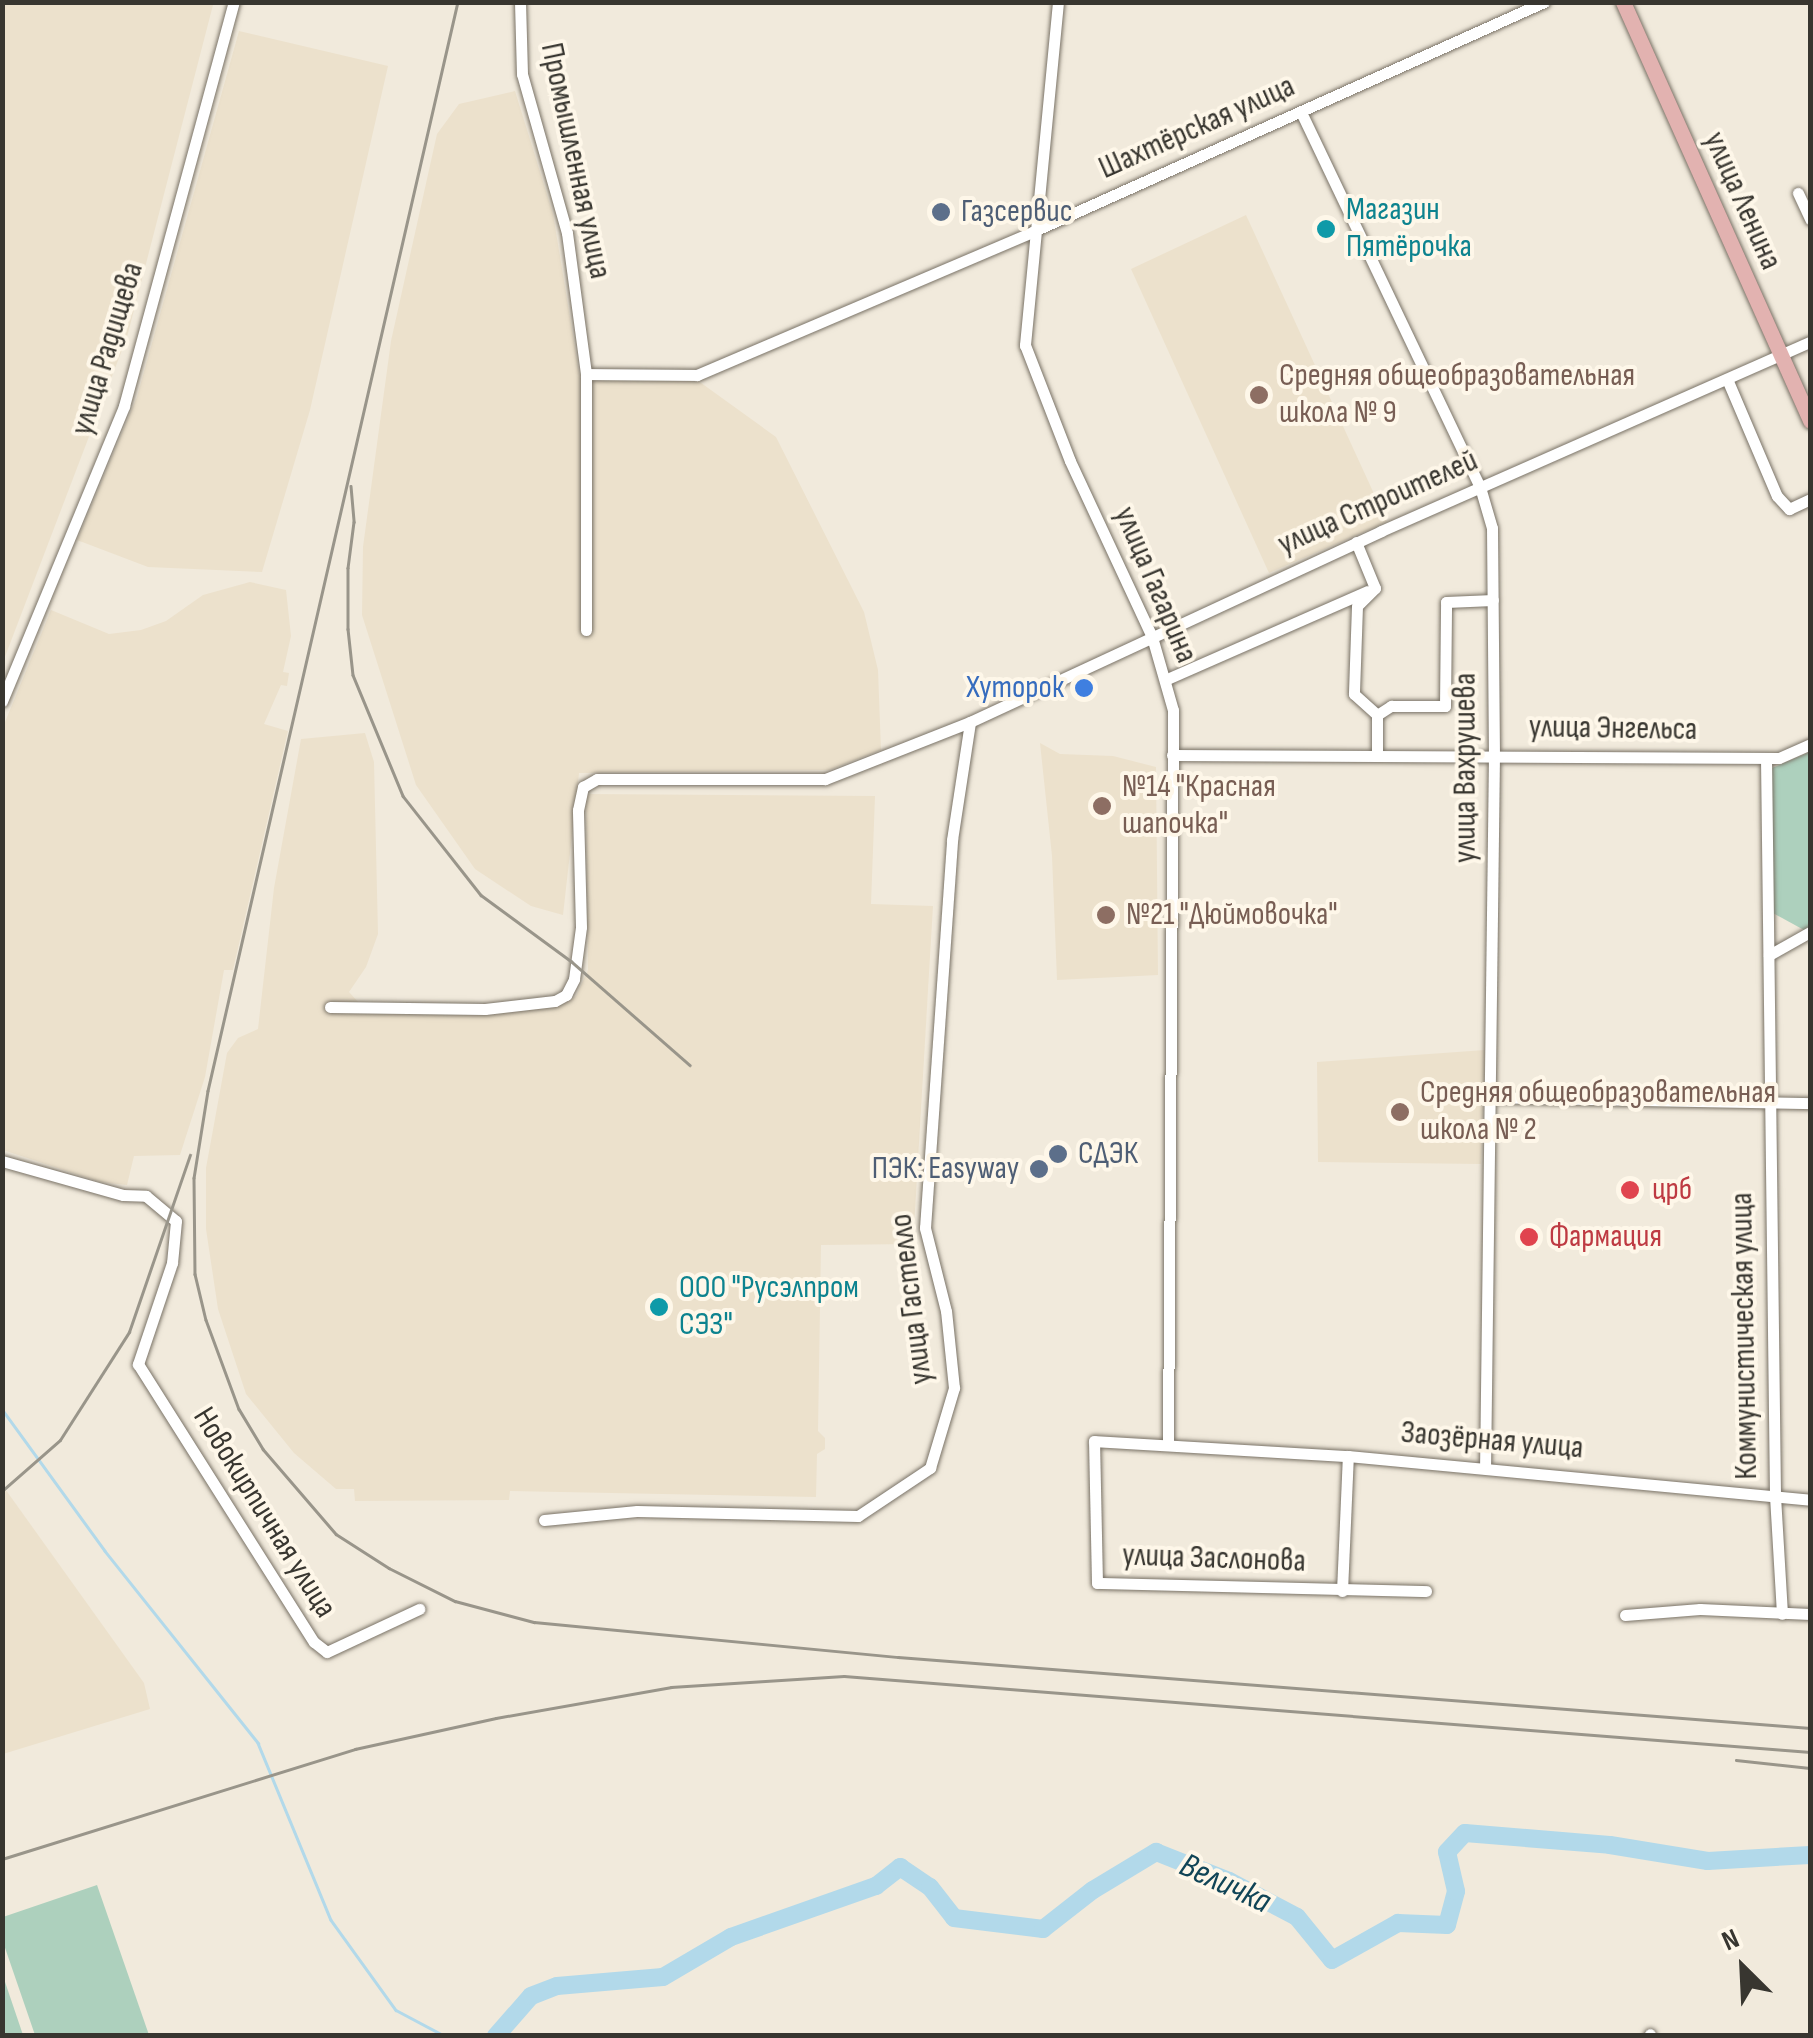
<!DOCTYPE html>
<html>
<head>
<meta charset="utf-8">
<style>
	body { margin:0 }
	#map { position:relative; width:1813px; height:2038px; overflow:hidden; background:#f1eadc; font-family:"Sofia Sans Condensed",sans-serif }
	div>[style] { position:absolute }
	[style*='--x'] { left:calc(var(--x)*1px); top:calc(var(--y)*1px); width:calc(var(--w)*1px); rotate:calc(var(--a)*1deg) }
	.built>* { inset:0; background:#ece1cc }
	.green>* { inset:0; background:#add0bd }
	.stream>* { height:2.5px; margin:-1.25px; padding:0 1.25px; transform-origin:1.25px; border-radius:1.25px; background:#b2d9ea }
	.river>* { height:18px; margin:-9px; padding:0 9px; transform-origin:9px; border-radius:9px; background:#b2d9ea }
	.roads { filter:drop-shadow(0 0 2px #797266) drop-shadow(0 0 2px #797266) }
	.minor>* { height:11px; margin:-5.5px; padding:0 5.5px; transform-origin:5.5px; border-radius:5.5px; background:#fff }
	.major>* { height:15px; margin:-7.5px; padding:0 7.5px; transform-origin:7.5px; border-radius:7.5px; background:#e2b2b0 }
	.rail>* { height:2.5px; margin:-1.25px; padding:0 1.25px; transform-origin:1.25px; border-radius:1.25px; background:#99958a }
	.dots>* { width:28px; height:28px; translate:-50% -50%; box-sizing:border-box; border:5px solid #fef7e9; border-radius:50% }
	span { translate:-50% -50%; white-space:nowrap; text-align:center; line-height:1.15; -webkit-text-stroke:8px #fef7e9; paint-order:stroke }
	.street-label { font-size:32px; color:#383630 }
	.culture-label { font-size:32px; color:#0d838f }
	.left { translate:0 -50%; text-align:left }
	.service-label { font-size:32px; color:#4e5e75 }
	.right { translate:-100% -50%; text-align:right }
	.education-label { font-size:32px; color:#785e54 }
	.shop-label { font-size:32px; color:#366cbe }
	.health-label { font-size:32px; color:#be3a42 }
	.water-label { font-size:35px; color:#114557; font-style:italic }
	.frame { position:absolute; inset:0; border:5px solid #383630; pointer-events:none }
	.north { position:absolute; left:1693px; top:1918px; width:100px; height:100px; -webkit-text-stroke:8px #fef7e9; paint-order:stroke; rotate:336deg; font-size:28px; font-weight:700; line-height:40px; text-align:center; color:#383630 }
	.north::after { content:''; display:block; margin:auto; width:35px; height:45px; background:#383630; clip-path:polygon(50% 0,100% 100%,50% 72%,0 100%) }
</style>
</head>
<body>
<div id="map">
	<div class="built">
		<i style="clip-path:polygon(202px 2px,213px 5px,127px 337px,3px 662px,3px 3px)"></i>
		<i style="clip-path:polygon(239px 31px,388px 66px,310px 410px,262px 572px,148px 567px,77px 540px,137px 397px)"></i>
		<i style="clip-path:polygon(515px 91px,553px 214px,580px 378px,697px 380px,776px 437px,864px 612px,878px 670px,881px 750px,829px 770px,579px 773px,563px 915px,531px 906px,475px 869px,416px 785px,362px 615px,363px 547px,391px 341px,437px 134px,459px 104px)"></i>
		<i style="clip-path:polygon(1246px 215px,1387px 522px,1269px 573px,1131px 269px)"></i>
		<i style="clip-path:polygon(250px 582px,286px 590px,291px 636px,283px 672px,289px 673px,287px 686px,281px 685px,264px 724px,288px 731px,233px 970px,224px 970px,205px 1077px,180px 1155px,134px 1156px,127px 1185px,100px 1182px,3px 1150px,3px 727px,51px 610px,109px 634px,141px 630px,166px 621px,203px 595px)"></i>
		<i style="clip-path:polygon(365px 733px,374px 762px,378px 934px,366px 967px,349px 992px,368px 1013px,476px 1015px,539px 1008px,565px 1003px,576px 996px,588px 970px,586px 794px,875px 796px,871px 904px,933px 906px,913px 1244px,821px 1245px,818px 1431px,825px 1438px,825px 1449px,817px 1454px,816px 1497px,510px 1491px,509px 1500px,355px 1501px,354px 1489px,336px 1489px,294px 1453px,246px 1394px,218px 1309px,206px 1229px,206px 1168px,227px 1053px,238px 1038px,258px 1029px,274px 888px,301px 739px)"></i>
		<i style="clip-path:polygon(1040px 743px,1060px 754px,1113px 756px,1156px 767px,1158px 975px,1057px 980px,1052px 856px)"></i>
		<i style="clip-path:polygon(1485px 1050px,1481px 1164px,1318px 1162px,1317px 1062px)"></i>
		<i style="clip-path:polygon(3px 1486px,144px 1683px,150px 1709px,3px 1754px)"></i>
	</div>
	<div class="green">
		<i style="clip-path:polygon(1810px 752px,1810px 927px,1804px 930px,1771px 912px,1772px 768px)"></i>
		<i style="clip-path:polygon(97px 1885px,149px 2035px,35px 2035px,3px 1942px,3px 1917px)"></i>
		<i style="clip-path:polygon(2px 1976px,3px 1976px,23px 2035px,3px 2035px)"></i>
	</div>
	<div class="stream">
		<i style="--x:2;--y:1409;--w:175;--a:54"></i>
		<i style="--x:105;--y:1551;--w:246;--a:51.4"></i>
		<i style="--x:258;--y:1743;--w:191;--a:67.6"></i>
		<i style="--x:331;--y:1920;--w:111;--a:54.2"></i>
		<i style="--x:396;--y:2010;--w:55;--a:28"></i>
	</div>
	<div class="river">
		<i style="--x:496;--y:2036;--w:53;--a:-48.8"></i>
		<i style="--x:531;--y:1996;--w:28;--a:-21"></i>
		<i style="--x:557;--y:1986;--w:106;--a:-4.9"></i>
		<i style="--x:663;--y:1977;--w:79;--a:-30.5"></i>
		<i style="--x:731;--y:1937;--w:154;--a:-19.4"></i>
		<i style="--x:876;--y:1886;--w:31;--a:-38"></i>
		<i style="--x:900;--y:1867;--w:36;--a:34"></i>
		<i style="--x:930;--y:1887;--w:39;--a:52"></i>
		<i style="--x:954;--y:1918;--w:90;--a:7"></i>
		<i style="--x:1043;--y:1929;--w:63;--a:-38"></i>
		<i style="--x:1093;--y:1890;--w:74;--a:-31.1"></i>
		<i style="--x:1156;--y:1852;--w:79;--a:21.7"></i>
		<i style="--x:1229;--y:1881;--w:77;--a:27.9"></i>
		<i style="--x:1297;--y:1917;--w:55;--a:50.9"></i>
		<i style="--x:1332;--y:1960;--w:76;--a:-29.3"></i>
		<i style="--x:1398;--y:1923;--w:49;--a:2.3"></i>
		<i style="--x:1447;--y:1925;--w:35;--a:-75"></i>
		<i style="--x:1456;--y:1891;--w:40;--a:-103"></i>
		<i style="--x:1447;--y:1852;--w:26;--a:-47"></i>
		<i style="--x:1465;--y:1833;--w:145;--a:4.7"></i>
		<i style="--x:1610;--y:1845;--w:99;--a:9.3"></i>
		<i style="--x:1708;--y:1861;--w:102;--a:-3.4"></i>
	</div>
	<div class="roads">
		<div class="minor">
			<i style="--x:520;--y:2;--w:72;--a:88.4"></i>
			<i style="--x:522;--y:74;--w:165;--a:74.2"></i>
			<i style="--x:567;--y:233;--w:142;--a:82.3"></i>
			<i style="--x:586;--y:374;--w:256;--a:90"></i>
			<i style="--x:1058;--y:2;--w:345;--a:95.5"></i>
			<i style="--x:1025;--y:345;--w:124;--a:68.8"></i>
			<i style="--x:1070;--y:461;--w:194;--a:65"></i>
			<i style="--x:1152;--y:637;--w:76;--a:74"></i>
			<i style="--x:1173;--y:710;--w:733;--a:90.39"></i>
			<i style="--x:1301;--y:112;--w:416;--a:64.5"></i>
			<i style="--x:1480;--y:487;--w:43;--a:73.7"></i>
			<i style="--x:1492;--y:528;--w:227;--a:89.5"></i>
			<i style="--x:1494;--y:755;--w:712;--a:90.72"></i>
			<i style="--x:1798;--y:193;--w:29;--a:65"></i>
			<i style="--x:586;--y:374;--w:111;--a:0.5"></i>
			<i style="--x:697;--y:375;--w:366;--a:-23.1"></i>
			<i style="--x:1034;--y:231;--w:559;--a:-24.18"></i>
			<i style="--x:1727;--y:379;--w:127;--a:66.9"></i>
			<i style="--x:1777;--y:496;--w:18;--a:47"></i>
			<i style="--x:1789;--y:509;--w:23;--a:-25"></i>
			<i style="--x:1356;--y:542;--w:50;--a:67.6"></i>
			<i style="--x:1375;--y:588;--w:25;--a:135"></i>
			<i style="--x:1357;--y:606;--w:88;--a:92"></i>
			<i style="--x:1354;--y:694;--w:31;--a:42"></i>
			<i style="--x:1377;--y:715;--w:40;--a:90"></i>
			<i style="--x:1167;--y:679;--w:219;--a:-23.7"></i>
			<i style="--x:2;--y:701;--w:319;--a:-67.5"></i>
			<i style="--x:124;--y:406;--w:419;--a:-74.8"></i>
			<i style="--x:1377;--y:715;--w:17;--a:-33"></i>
			<i style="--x:1391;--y:706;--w:54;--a:0"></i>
			<i style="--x:1445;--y:706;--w:104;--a:-89.4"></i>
			<i style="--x:1446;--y:602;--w:47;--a:-2.4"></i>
			<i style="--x:1172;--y:755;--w:607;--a:0.28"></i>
			<i style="--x:1779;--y:758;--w:34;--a:-24"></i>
			<i style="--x:1766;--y:758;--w:738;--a:89.3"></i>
			<i style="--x:1775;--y:1496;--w:118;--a:86.6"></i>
			<i style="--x:1769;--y:955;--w:47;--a:-29.3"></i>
			<i style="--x:330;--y:1007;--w:155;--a:0.7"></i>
			<i style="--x:485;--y:1009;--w:70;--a:-6.5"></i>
			<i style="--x:555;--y:1001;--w:13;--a:-29"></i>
			<i style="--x:566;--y:995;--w:18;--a:-63"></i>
			<i style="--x:574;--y:979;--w:52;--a:-82.3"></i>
			<i style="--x:581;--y:927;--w:117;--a:-91.5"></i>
			<i style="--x:578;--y:810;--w:24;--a:-78"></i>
			<i style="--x:583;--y:787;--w:16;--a:-30"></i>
			<i style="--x:597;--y:779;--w:228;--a:0"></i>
			<i style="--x:825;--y:779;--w:156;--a:-21.5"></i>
			<i style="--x:970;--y:722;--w:453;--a:-24.9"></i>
			<i style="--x:1381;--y:531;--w:469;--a:-23.8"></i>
			<i style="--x:1490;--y:1097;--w:320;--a:1.1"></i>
			<i style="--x:2;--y:1161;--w:126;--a:15.7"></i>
			<i style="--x:123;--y:1195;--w:23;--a:2"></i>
			<i style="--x:146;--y:1196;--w:39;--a:40"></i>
			<i style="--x:176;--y:1221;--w:42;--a:95.4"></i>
			<i style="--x:172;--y:1263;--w:107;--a:108.6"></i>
			<i style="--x:138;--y:1364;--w:329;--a:57.7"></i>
			<i style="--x:314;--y:1642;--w:16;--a:38"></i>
			<i style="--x:327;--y:1652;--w:102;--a:-25.1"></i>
			<i style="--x:544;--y:1520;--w:93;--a:-5.5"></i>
			<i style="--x:637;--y:1511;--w:221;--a:1.3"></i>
			<i style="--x:858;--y:1516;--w:87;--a:-33.7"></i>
			<i style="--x:930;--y:1468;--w:84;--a:-73.3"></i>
			<i style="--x:954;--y:1388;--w:77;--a:-95.9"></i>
			<i style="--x:946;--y:1311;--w:86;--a:-104.2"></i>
			<i style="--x:925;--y:1228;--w:389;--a:-86"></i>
			<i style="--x:952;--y:840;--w:119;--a:-81.3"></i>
			<i style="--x:1342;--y:1591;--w:135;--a:-87.5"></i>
			<i style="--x:1426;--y:1591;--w:329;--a:-178.6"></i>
			<i style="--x:1097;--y:1583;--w:142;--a:-91.2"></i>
			<i style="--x:1094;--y:1441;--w:254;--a:3.4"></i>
			<i style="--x:1348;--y:1456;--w:464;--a:5.4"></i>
			<i style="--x:1625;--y:1615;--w:75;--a:-4.6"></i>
			<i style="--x:1700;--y:1609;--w:110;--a:2.6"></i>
			<i style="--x:1649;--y:2036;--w:2;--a:-63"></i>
		</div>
		<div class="major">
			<i style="--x:1623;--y:2;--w:459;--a:65.9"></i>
		</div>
	</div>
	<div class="rail">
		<i style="--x:458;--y:2;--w:1117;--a:102.93"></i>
		<i style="--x:208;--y:1091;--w:88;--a:99.1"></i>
		<i style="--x:194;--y:1178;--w:96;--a:89.4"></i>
		<i style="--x:195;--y:1274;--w:47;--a:76.6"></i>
		<i style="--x:206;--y:1320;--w:95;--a:69.7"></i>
		<i style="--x:239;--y:1409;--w:47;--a:59"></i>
		<i style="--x:263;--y:1449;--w:112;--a:49.3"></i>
		<i style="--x:336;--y:1534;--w:63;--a:32.7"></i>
		<i style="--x:389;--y:1568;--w:74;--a:26.6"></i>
		<i style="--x:455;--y:1601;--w:82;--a:14.9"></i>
		<i style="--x:534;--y:1622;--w:366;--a:5.5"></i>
		<i style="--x:898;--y:1657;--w:915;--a:4.45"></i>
		<i style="--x:351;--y:486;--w:36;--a:85"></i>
		<i style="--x:354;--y:522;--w:46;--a:97.4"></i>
		<i style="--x:348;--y:568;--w:61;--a:90"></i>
		<i style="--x:348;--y:629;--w:46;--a:83.8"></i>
		<i style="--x:353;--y:675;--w:131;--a:67.5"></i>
		<i style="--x:403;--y:796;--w:126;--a:51.8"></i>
		<i style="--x:481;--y:895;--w:112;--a:36.3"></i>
		<i style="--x:571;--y:961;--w:158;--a:41.2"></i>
		<i style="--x:2;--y:1491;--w:77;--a:-41.3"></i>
		<i style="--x:60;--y:1440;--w:128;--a:-57.4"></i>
		<i style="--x:129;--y:1332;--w:187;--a:-71"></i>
		<i style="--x:1736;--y:1760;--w:74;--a:6.2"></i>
		<i style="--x:2;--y:1859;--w:370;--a:-17.3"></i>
		<i style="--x:355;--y:1749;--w:144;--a:-12.4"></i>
		<i style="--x:496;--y:1718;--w:178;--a:-10"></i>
		<i style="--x:671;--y:1687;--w:173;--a:-3.6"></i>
		<i style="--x:844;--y:1676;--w:969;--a:4.5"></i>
	</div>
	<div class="dots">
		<i style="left:941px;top:212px;background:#5c6f8a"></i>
		<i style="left:1326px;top:229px;background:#0f9aa8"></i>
		<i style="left:1259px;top:395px;background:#8d6e63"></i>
		<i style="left:1084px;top:688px;background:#3f7fe0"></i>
		<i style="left:1102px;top:806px;background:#8d6e63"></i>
		<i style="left:1106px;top:915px;background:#8d6e63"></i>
		<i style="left:1400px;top:1112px;background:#8d6e63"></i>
		<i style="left:1058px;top:1154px;background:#5c6f8a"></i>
		<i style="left:1039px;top:1169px;background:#5c6f8a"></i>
		<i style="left:1630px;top:1190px;background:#e0444e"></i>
		<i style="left:1529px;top:1237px;background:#e0444e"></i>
		<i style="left:659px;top:1307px;background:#0f9aa8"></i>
	</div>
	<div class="street-label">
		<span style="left:1197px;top:128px;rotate:-24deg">Шахтёрская улица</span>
		<span style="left:575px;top:161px;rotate:78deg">Промышленная улица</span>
		<span style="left:1742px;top:201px;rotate:66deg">улица Ленина</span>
		<span style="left:108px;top:349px;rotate:-73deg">улица Радищева</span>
		<span style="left:1378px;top:503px;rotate:-24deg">улица Строителей</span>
		<span style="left:1155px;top:585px;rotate:67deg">улица Гагарина</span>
		<span style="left:1613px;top:729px;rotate:1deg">улица Энгельса</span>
		<span style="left:1466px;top:768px;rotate:-90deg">улица Вахрушева</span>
		<span style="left:912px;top:1299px;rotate:-97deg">улица Гастелло</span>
		<span style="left:1745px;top:1336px;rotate:-91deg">Коммунистическая улица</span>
		<span style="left:1492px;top:1441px;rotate:5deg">Заозёрная улица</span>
		<span style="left:264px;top:1513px;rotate:58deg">Новокирпичная улица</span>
		<span style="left:1214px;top:1559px;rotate:2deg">улица Заслонова</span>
	</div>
	<div class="culture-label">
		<span class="left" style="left:1346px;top:229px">Магазин<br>Пятёрочка</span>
		<span class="left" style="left:679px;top:1307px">ООО "Русэлпром<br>СЭЗ"</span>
	</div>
	<div class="service-label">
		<span class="left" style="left:961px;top:212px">Газсервис</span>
		<span class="left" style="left:1078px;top:1154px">СДЭК</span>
		<span class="right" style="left:1019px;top:1169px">ПЭК: Easyway</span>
	</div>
	<div class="education-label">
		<span class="left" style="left:1279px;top:395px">Средняя общеобразовательная<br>школа № 9</span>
		<span class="left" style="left:1122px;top:806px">№14 "Красная<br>шапочка"</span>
		<span class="left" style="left:1126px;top:915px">№21 "Дюймовочка"</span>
		<span class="left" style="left:1420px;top:1112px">Средняя общеобразовательная<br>школа № 2</span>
	</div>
	<div class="shop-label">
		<span class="right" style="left:1064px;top:688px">Хуторок</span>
	</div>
	<div class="health-label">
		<span class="left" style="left:1652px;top:1190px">црб</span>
		<span class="left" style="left:1549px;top:1237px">Фармация</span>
	</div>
	<div class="water-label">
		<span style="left:1225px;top:1884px;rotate:25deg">Величка</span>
	</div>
	<div class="frame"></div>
	<div class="north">N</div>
</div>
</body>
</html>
